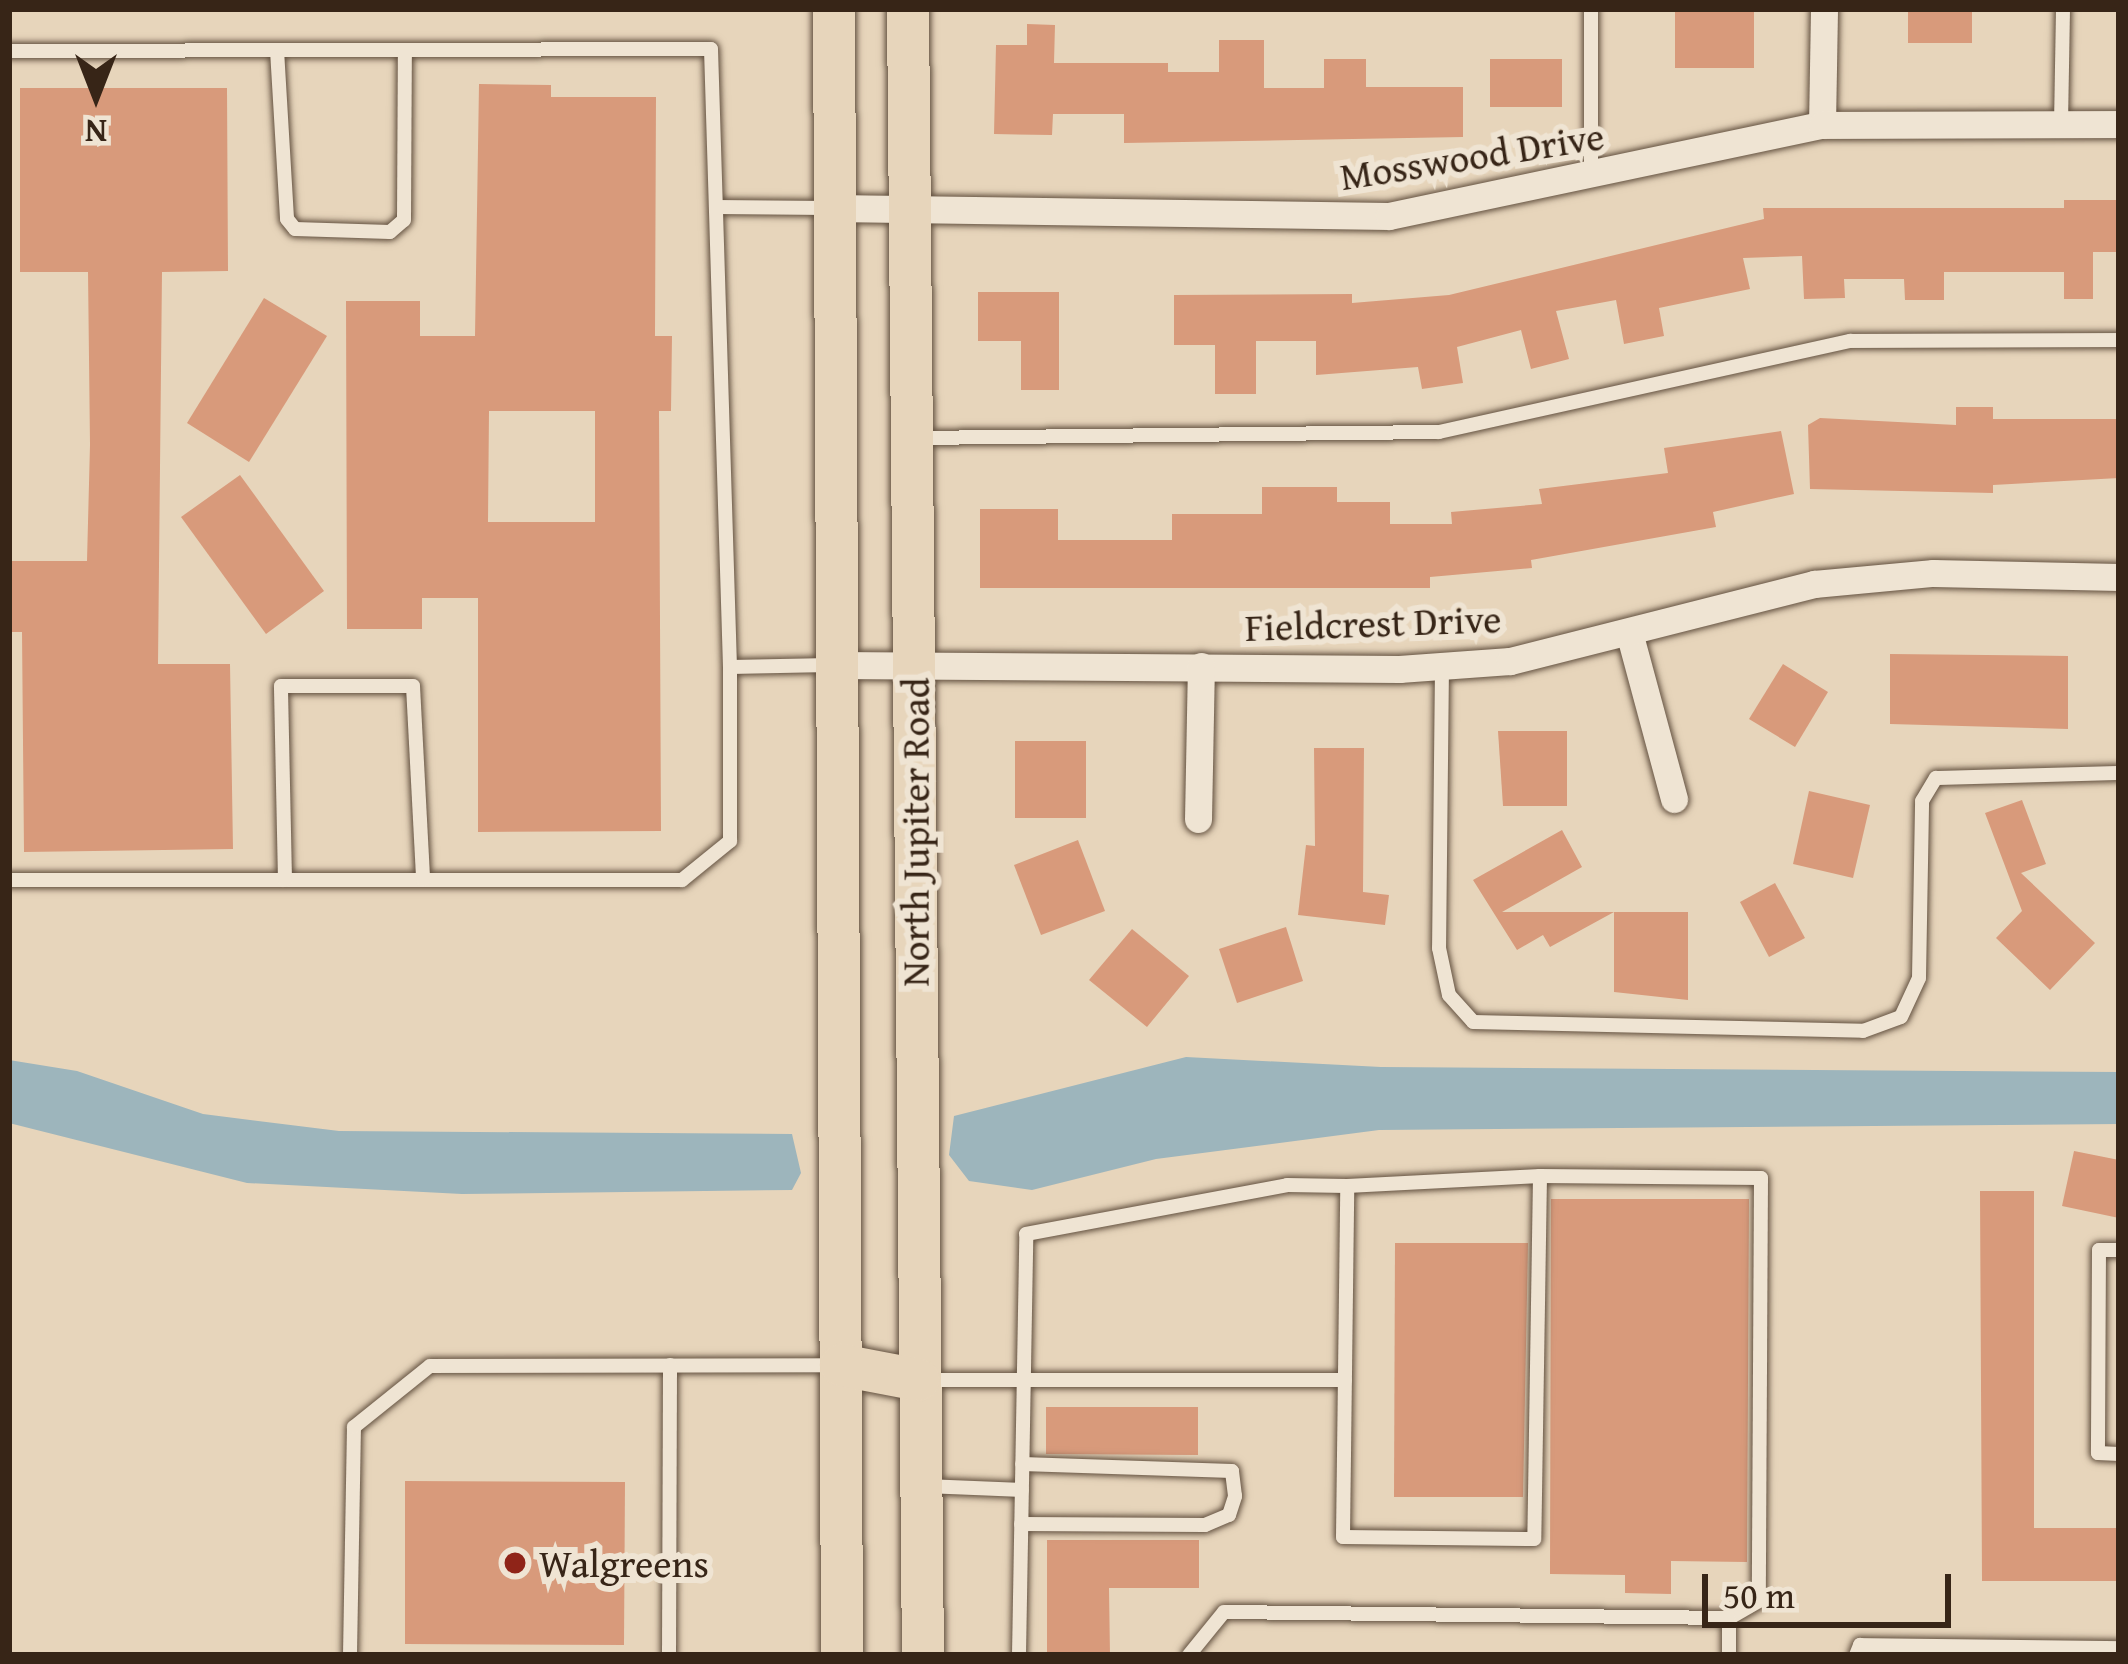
<!DOCTYPE html>
<html>
<head>
<meta charset="utf-8">
<style>
	body { margin:0 }
	#map { position:relative; width:2128px; height:1664px; overflow:hidden; background:#e7d5bb; font-family:"Gentium Book Plus",serif }
	div>[style] { position:absolute }
	[style*='--x'] { left:calc(var(--x)*1px); top:calc(var(--y)*1px); width:calc(var(--w)*1px); rotate:calc(var(--a)*1deg) }
	.water>* { inset:0; background:#9db5bc }
	.building>* { inset:0; background:#d89a7b }
	.roads { filter:drop-shadow(0 0 3px #635140) drop-shadow(0 0 3px #635140) }
	.lane>* { height:14px; margin:-7px; padding:0 7px; transform-origin:7px; border-radius:7px; background:#efe4d3 }
	.street>* { height:27px; margin:-13.5px; padding:0 13.5px; transform-origin:13.5px; border-radius:13.5px; background:#efe4d3 }
	.primary>* { height:42px; margin:-21px; padding:0 21px; transform-origin:21px; border-radius:21px; background:#e7d5bb }
	.dots>* { width:33px; height:33px; translate:-50% -50%; box-sizing:border-box; border:6px solid #efe4d3; border-radius:50% }
	span { translate:-50% -50%; white-space:nowrap; text-align:center; line-height:1.15; -webkit-text-stroke:12px #efe4d3; paint-order:stroke }
	.street-label { font-size:39px; color:#372517 }
	.poi-label { font-size:39px; color:#372517 }
	.left { translate:0 -50%; text-align:left }
	.frame { position:absolute; inset:0; border:12px solid #372517; pointer-events:none }
	.north { position:absolute; left:36px; top:36px; width:120px; height:120px; -webkit-text-stroke:9px #efe4d3; paint-order:stroke; rotate:180deg; font-size:33px; font-weight:700; line-height:48px; text-align:center; color:#372517 }
	.north::after { content:''; display:block; margin:auto; width:42px; height:54px; background:#372517; clip-path:polygon(50% 0,100% 100%,50% 72%,0 100%) }
	.scale { position:absolute; left:1702px; top:1574px; width:249px; height:54px; box-sizing:border-box; border:6px solid #372517; border-top:0; padding-left:15px; font-size:36px; line-height:42px; white-space:nowrap; color:#372517; -webkit-text-stroke:9px #efe4d3; paint-order:stroke }
</style>
</head>
<body>
<div id="map">
	<div class="water">
		<i style="clip-path:polygon(1186px 1057px,1381px 1067px,2119px 1072px,2119px 1124px,1379px 1130px,1156px 1159px,1032px 1190px,969px 1181px,949px 1155px,954px 1116px)"></i>
		<i style="clip-path:polygon(9px 1060px,77px 1071px,203px 1114px,339px 1131px,792px 1134px,801px 1173px,792px 1190px,462px 1194px,247px 1183px,9px 1123px)"></i>
	</div>
	<div class="building">
		<i style="clip-path:polygon(1675px 9px,1754px 9px,1754px 68px,1675px 68px)"></i>
		<i style="clip-path:polygon(1908px 9px,1972px 9px,1972px 43px,1908px 43px)"></i>
		<i style="clip-path:polygon(1027px 24px,1055px 25px,1054px 63px,1168px 63px,1168px 72px,1219px 72px,1219px 40px,1264px 40px,1264px 88px,1324px 88px,1324px 59px,1366px 59px,1366px 87px,1463px 87px,1463px 137px,1124px 143px,1124px 114px,1053px 114px,1052px 135px,994px 134px,996px 45px,1027px 45px)"></i>
		<i style="clip-path:polygon(1490px 59px,1562px 59px,1562px 107px,1490px 107px)"></i>
		<i style="clip-path:polygon(evenodd,479px 84px,551px 85px,551px 97px,656px 97px,655px 336px,672px 336px,671px 411px,659px 411px,661px 831px,478px 832px,478px 598px,422px 598px,422px 629px,347px 629px,346px 301px,420px 301px,420px 336px,475px 336px,479px 84px,489px 411px,595px 411px,595px 522px,488px 522px,489px 411px)"></i>
		<i style="clip-path:polygon(20px 88px,227px 88px,228px 271px,162px 272px,158px 664px,230px 664px,233px 849px,24px 852px,22px 632px,9px 632px,9px 561px,87px 561px,90px 445px,88px 272px,20px 272px)"></i>
		<i style="clip-path:polygon(2064px 200px,2119px 200px,2119px 252px,2093px 252px,2093px 299px,2064px 299px,2064px 272px,1944px 272px,1944px 300px,1905px 300px,1904px 279px,1844px 279px,1845px 298px,1804px 299px,1802px 256px,1743px 258px,1750px 289px,1659px 308px,1664px 336px,1624px 344px,1616px 300px,1556px 311px,1569px 359px,1531px 369px,1521px 330px,1457px 347px,1463px 383px,1422px 389px,1418px 367px,1316px 375px,1316px 341px,1256px 341px,1256px 394px,1215px 394px,1215px 345px,1174px 345px,1174px 295px,1352px 294px,1352px 303px,1449px 295px,1764px 219px,1763px 208px,2064px 208px)"></i>
		<i style="clip-path:polygon(978px 292px,1059px 292px,1059px 390px,1021px 390px,1021px 341px,978px 341px)"></i>
		<i style="clip-path:polygon(264px 298px,327px 336px,249px 462px,187px 423px)"></i>
		<i style="clip-path:polygon(1956px 407px,1993px 407px,1993px 419px,2119px 419px,2119px 478px,1993px 485px,1993px 493px,1810px 489px,1808px 425px,1820px 418px,1956px 425px)"></i>
		<i style="clip-path:polygon(1781px 431px,1794px 494px,1713px 512px,1716px 527px,1531px 560px,1532px 568px,1430px 577px,1430px 588px,980px 588px,980px 509px,1058px 509px,1058px 540px,1172px 540px,1172px 514px,1262px 514px,1262px 487px,1337px 487px,1337px 502px,1390px 502px,1390px 524px,1452px 524px,1451px 512px,1542px 504px,1539px 489px,1668px 473px,1664px 448px)"></i>
		<i style="clip-path:polygon(240px 475px,324px 591px,266px 634px,181px 517px)"></i>
		<i style="clip-path:polygon(1890px 654px,2068px 656px,2068px 729px,1890px 724px)"></i>
		<i style="clip-path:polygon(1783px 664px,1828px 692px,1795px 747px,1749px 719px)"></i>
		<i style="clip-path:polygon(1498px 731px,1567px 731px,1567px 806px,1503px 806px)"></i>
		<i style="clip-path:polygon(1015px 741px,1086px 741px,1086px 818px,1015px 818px)"></i>
		<i style="clip-path:polygon(1314px 748px,1364px 748px,1363px 892px,1389px 895px,1385px 925px,1298px 915px,1306px 845px,1315px 846px)"></i>
		<i style="clip-path:polygon(1809px 791px,1870px 805px,1853px 878px,1793px 864px)"></i>
		<i style="clip-path:polygon(2022px 800px,2046px 864px,2021px 873px,2095px 943px,2050px 990px,1996px 938px,2022px 911px,1985px 813px)"></i>
		<i style="clip-path:polygon(1562px 830px,1582px 867px,1502px 912px,1614px 912px,1550px 947px,1543px 935px,1517px 950px,1473px 880px)"></i>
		<i style="clip-path:polygon(1078px 840px,1105px 911px,1041px 935px,1014px 865px)"></i>
		<i style="clip-path:polygon(1775px 883px,1805px 938px,1769px 957px,1740px 902px)"></i>
		<i style="clip-path:polygon(1614px 912px,1688px 912px,1688px 1000px,1614px 992px)"></i>
		<i style="clip-path:polygon(1286px 927px,1303px 981px,1237px 1003px,1219px 949px)"></i>
		<i style="clip-path:polygon(1132px 929px,1189px 976px,1147px 1027px,1089px 980px)"></i>
		<i style="clip-path:polygon(2074px 1151px,2119px 1160px,2119px 1218px,2062px 1206px)"></i>
		<i style="clip-path:polygon(1980px 1191px,2034px 1191px,2034px 1528px,2119px 1528px,2119px 1581px,1982px 1581px)"></i>
		<i style="clip-path:polygon(1551px 1199px,1749px 1199px,1747px 1562px,1671px 1561px,1671px 1594px,1625px 1593px,1625px 1575px,1550px 1574px)"></i>
		<i style="clip-path:polygon(1395px 1243px,1528px 1243px,1523px 1497px,1394px 1497px)"></i>
		<i style="clip-path:polygon(1046px 1407px,1198px 1407px,1198px 1455px,1046px 1454px)"></i>
		<i style="clip-path:polygon(405px 1481px,625px 1482px,624px 1645px,405px 1644px)"></i>
		<i style="clip-path:polygon(1047px 1540px,1199px 1540px,1199px 1588px,1109px 1588px,1110px 1655px,1047px 1655px)"></i>
	</div>
	<div class="roads">
		<div class="lane">
			<i style="--x:1591;--y:9;--w:169;--a:90"></i>
			<i style="--x:277;--y:50;--w:169;--a:86.6"></i>
			<i style="--x:287;--y:219;--w:13;--a:51"></i>
			<i style="--x:295;--y:229;--w:95;--a:1.8"></i>
			<i style="--x:390;--y:232;--w:18;--a:-41"></i>
			<i style="--x:404;--y:220;--w:170;--a:-89.7"></i>
			<i style="--x:9;--y:51;--w:702;--a:-0.16"></i>
			<i style="--x:711;--y:49;--w:618;--a:88.24"></i>
			<i style="--x:730;--y:667;--w:174;--a:90"></i>
			<i style="--x:730;--y:841;--w:62;--a:140.9"></i>
			<i style="--x:682;--y:880;--w:673;--a:180"></i>
			<i style="--x:2061;--y:124;--w:115;--a:-89"></i>
			<i style="--x:716;--y:207;--w:111;--a:0.5"></i>
			<i style="--x:916;--y:438;--w:523;--a:-0.66"></i>
			<i style="--x:1439;--y:432;--w:421;--a:-12.5"></i>
			<i style="--x:1850;--y:341;--w:269;--a:-0.2"></i>
			<i style="--x:1442;--y:666;--w:282;--a:90.6"></i>
			<i style="--x:1439;--y:948;--w:48;--a:78"></i>
			<i style="--x:1449;--y:995;--w:36;--a:48"></i>
			<i style="--x:1473;--y:1022;--w:390;--a:1.3"></i>
			<i style="--x:1863;--y:1031;--w:40;--a:-20.2"></i>
			<i style="--x:1901;--y:1017;--w:43;--a:-65.2"></i>
			<i style="--x:1919;--y:978;--w:177;--a:-89"></i>
			<i style="--x:1922;--y:801;--w:27;--a:-59"></i>
			<i style="--x:1936;--y:778;--w:183;--a:-1.6"></i>
			<i style="--x:730;--y:667;--w:100;--a:-1.1"></i>
			<i style="--x:285;--y:880;--w:194;--a:-91.2"></i>
			<i style="--x:281;--y:686;--w:132;--a:0"></i>
			<i style="--x:413;--y:686;--w:194;--a:87"></i>
			<i style="--x:1540;--y:1176;--w:363;--a:90.9"></i>
			<i style="--x:1534;--y:1539;--w:191;--a:-179.4"></i>
			<i style="--x:1343;--y:1537;--w:351;--a:-89.3"></i>
			<i style="--x:1347;--y:1186;--w:193;--a:-3"></i>
			<i style="--x:1540;--y:1176;--w:221;--a:0.5"></i>
			<i style="--x:1761;--y:1178;--w:423;--a:90.3"></i>
			<i style="--x:1759;--y:1601;--w:34;--a:150"></i>
			<i style="--x:1729;--y:1618;--w:37;--a:90"></i>
			<i style="--x:2119;--y:1250;--w:20;--a:180"></i>
			<i style="--x:2099;--y:1250;--w:203;--a:90.3"></i>
			<i style="--x:2098;--y:1453;--w:21;--a:3"></i>
			<i style="--x:924;--y:1380;--w:421;--a:0"></i>
			<i style="--x:926;--y:1486;--w:96;--a:2.4"></i>
			<i style="--x:1021;--y:1524;--w:184;--a:0.3"></i>
			<i style="--x:1205;--y:1525;--w:26;--a:-23"></i>
			<i style="--x:1229;--y:1515;--w:20;--a:-72"></i>
			<i style="--x:1235;--y:1496;--w:25;--a:-97"></i>
			<i style="--x:1232;--y:1471;--w:210;--a:-178.1"></i>
			<i style="--x:350;--y:1655;--w:228;--a:-89"></i>
			<i style="--x:354;--y:1427;--w:97;--a:-38.8"></i>
			<i style="--x:430;--y:1366;--w:407;--a:-0.1"></i>
			<i style="--x:669;--y:1655;--w:290;--a:-89.8"></i>
			<i style="--x:1019;--y:1655;--w:421;--a:-89"></i>
			<i style="--x:1026;--y:1234;--w:266;--a:-10.6"></i>
			<i style="--x:1287;--y:1185;--w:60;--a:1"></i>
			<i style="--x:1189;--y:1655;--w:55;--a:-50.9"></i>
			<i style="--x:1224;--y:1612;--w:505;--a:0.68"></i>
			<i style="--x:1856;--y:1655;--w:11;--a:-68"></i>
			<i style="--x:1860;--y:1645;--w:259;--a:0.7"></i>
		</div>
		<div class="street">
			<i style="--x:1822;--y:125;--w:116;--a:-89"></i>
			<i style="--x:833;--y:208;--w:556;--a:0.82"></i>
			<i style="--x:1389;--y:216;--w:442;--a:-11.9"></i>
			<i style="--x:1822;--y:125;--w:297;--a:-0.2"></i>
			<i style="--x:1629;--y:632;--w:173;--a:74.9"></i>
			<i style="--x:835;--y:665;--w:564;--a:0.41"></i>
			<i style="--x:1399;--y:669;--w:111;--a:-4.1"></i>
			<i style="--x:1510;--y:661;--w:314;--a:-14.2"></i>
			<i style="--x:1814;--y:584;--w:120;--a:-5.3"></i>
			<i style="--x:1933;--y:573;--w:186;--a:1.2"></i>
			<i style="--x:1198;--y:819;--w:153;--a:-88.9"></i>
		</div>
		<div class="primary">
			<i style="--x:834;--y:9;--w:1646;--a:89.72"></i>
			<i style="--x:908;--y:9;--w:1646;--a:89.48"></i>
			<i style="--x:841;--y:1365;--w:79;--a:10.9"></i>
		</div>
	</div>
	<div class="dots">
		<i style="left:515px;top:1563px;background:#8f2418"></i>
	</div>
	<div class="street-label">
		<span style="left:1472px;top:156px;rotate:-9deg">Mosswood Drive</span>
		<span style="left:1373px;top:623px;rotate:-2deg">Fieldcrest Drive</span>
		<span style="left:915px;top:832px;rotate:-90deg">North Jupiter Road</span>
	</div>
	<div class="poi-label">
		<span class="left" style="left:539px;top:1563px">Walgreens</span>
	</div>
	<div class="frame"></div>
	<div class="north">N</div>
	<div class="scale">50 m</div>
</div>
</body>
</html>
